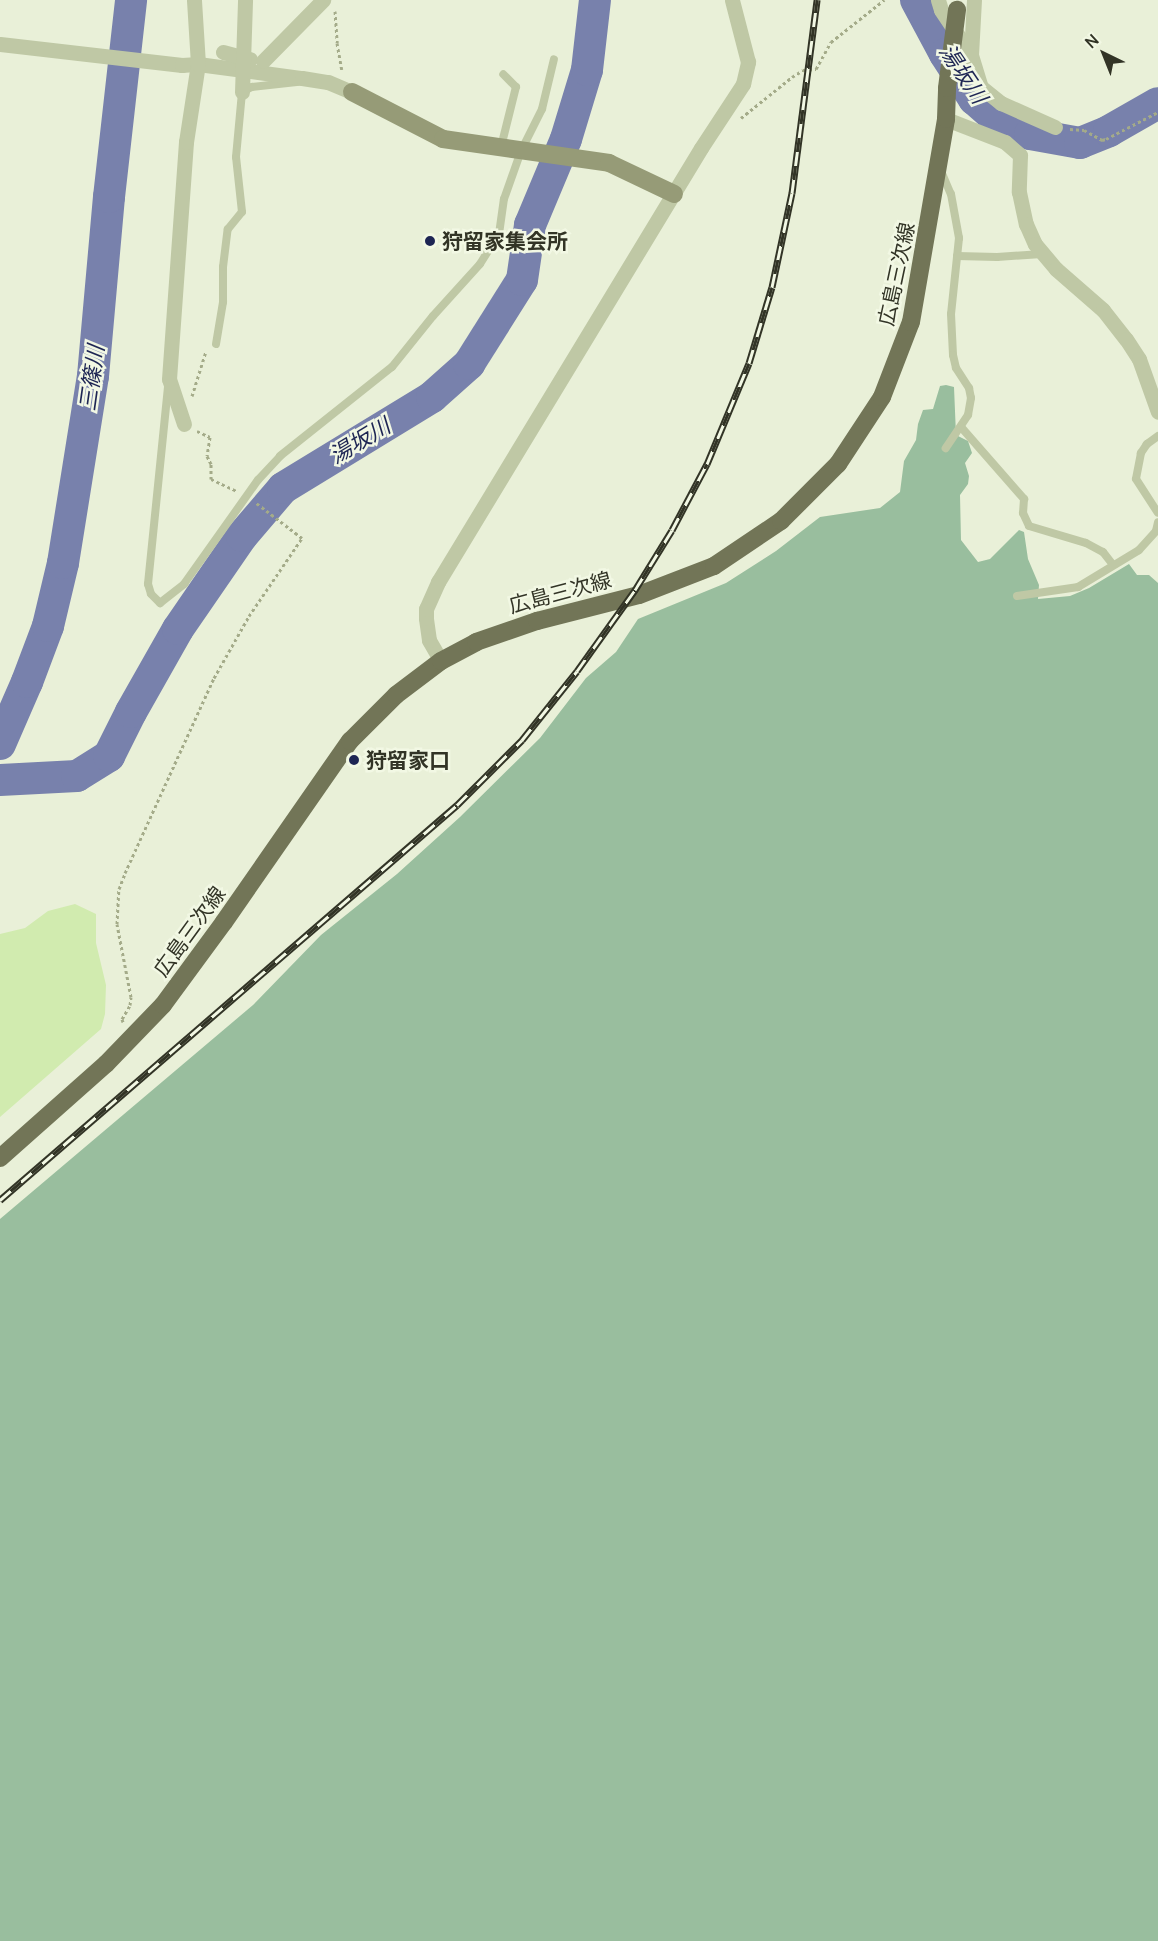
<!DOCTYPE html>
<html>
<head>
<meta charset="utf-8">
<style>
	body { margin:0 }
	#map { position:relative; width:1158px; height:1941px; overflow:hidden; background:#e9f0d8; font-family:Manrope,"Noto Sans JP",sans-serif }
	div>[style] { position:absolute }
	[style*='--x'] { left:calc(var(--x)*1px); top:calc(var(--y)*1px); width:calc(var(--w)*1px); rotate:calc(var(--a)*1deg) }
	.green>* { inset:0; background:#99be9e }
	.sand>* { inset:0; background:#d1ebaf }
	.river>* { height:32px; margin:-16px; padding:0 16px; transform-origin:16px; border-radius:16px; background:#7881ac }
	.path>* { height:3px; margin-top:-1.5px; transform-origin:0; background:repeating-linear-gradient(90deg,#a4ab89 0 3px,transparent 0 6px) }
	.lane>* { height:8px; margin:-4px; padding:0 4px; transform-origin:4px; border-radius:4px; background:#bfc8a5 }
	.street>* { height:15px; margin:-7.5px; padding:0 7.5px; transform-origin:7.5px; border-radius:7.5px; background:#bfc8a5 }
	.secondary>* { height:18px; margin:-9px; padding:0 9px; transform-origin:9px; border-radius:9px; background:#969b77 }
	.primary>* { height:18px; margin:-9px; padding:0 9px; transform-origin:9px; border-radius:9px; background:#727557 }
	.rail>* { height:7px; margin-top:-3.5px; transform-origin:0; background:repeating-linear-gradient(90deg,#f2f8e4 0 14px,#323426 0 28px); box-sizing:border-box; border-block:2px solid #323426 }
	.primary-bridge>* { height:18px; margin:-9px; padding:0 9px; transform-origin:9px; border-radius:9px; background:#727557 }
	.dots>* { width:16px; height:16px; translate:-50% -50%; box-sizing:border-box; border:3px solid #f2f8e4; border-radius:50% }
	span { translate:-50% -50%; white-space:nowrap; text-align:center; line-height:1.15; -webkit-text-stroke:5px #f2f8e4; paint-order:stroke }
	.poi-label { font-size:21px; color:#323426; font-weight:700 }
	.left { translate:0 -50%; text-align:left }
	.street-label { font-size:21px; color:#323426 }
	.water-label { font-size:22px; color:#1d2553; font-style:italic }
	.north { position:absolute; left:1074px; top:24px; width:60px; height:60px; -webkit-text-stroke:4px #f2f8e4; paint-order:stroke; rotate:317deg; font-size:16px; font-weight:700; line-height:24px; text-align:center; color:#323426 }
	.north::after { content:''; display:block; margin:auto; width:21px; height:27px; background:#323426; clip-path:polygon(50% 0,100% 100%,50% 72%,0 100%) }
</style>
</head>
<body>
<div id="map">
	<div class="green">
		<i style="clip-path:polygon(946px 385px,954px 387px,956px 435px,968px 441px,972px 453px,965px 463px,969px 476px,968px 484px,960px 495px,961px 540px,978px 562px,990px 559px,1019px 530px,1024px 532px,1028px 559px,1039px 585px,1038px 599px,1070px 596px,1089px 588px,1129px 564px,1137px 575px,1149px 575px,1158px 583px,1158px 1941px,0 1941px,0 1219px,253px 1005px,321px 935px,397px 874px,460px 817px,540px 738px,586px 678px,616px 652px,638px 619px,726px 583px,776px 551px,820px 517px,880px 508px,900px 492px,904px 461px,916px 440px,918px 424px,923px 410px,933px 409px,940px 386px)"></i>
	</div>
	<div class="sand">
		<i style="clip-path:polygon(75px 904px,96px 914px,96px 943px,106px 985px,105px 1014px,101px 1029px,0 1117px,0 934px,25px 928px,48px 911px)"></i>
	</div>
	<div class="river">
		<i style="--x:916;--y:0;--w:61;--a:61.8"></i>
		<i style="--x:945;--y:54;--w:54;--a:57.2"></i>
		<i style="--x:974;--y:99;--w:23;--a:41"></i>
		<i style="--x:991;--y:114;--w:44;--a:27.1"></i>
		<i style="--x:1030;--y:134;--w:51;--a:10.2"></i>
		<i style="--x:1080;--y:143;--w:31;--a:-22"></i>
		<i style="--x:1109;--y:131;--w:56;--a:-29.7"></i>
		<i style="--x:0;--y:744;--w:68;--a:-66.5"></i>
		<i style="--x:27;--y:682;--w:60;--a:-69.4"></i>
		<i style="--x:48;--y:626;--w:65;--a:-76.6"></i>
		<i style="--x:63;--y:563;--w:189;--a:-80.9"></i>
		<i style="--x:93;--y:376;--w:180;--a:-84.9"></i>
		<i style="--x:109;--y:197;--w:198;--a:-83.6"></i>
		<i style="--x:0;--y:780;--w:77;--a:-3"></i>
		<i style="--x:77;--y:776;--w:38;--a:-32"></i>
		<i style="--x:109;--y:756;--w:49;--a:-63.4"></i>
		<i style="--x:131;--y:712;--w:95;--a:-60.5"></i>
		<i style="--x:178;--y:629;--w:113;--a:-55.5"></i>
		<i style="--x:242;--y:536;--w:63;--a:-49.5"></i>
		<i style="--x:283;--y:488;--w:175;--a:-31.4"></i>
		<i style="--x:432;--y:397;--w:50;--a:-41.7"></i>
		<i style="--x:469;--y:364;--w:99;--a:-57.8"></i>
		<i style="--x:522;--y:280;--w:56;--a:-81.7"></i>
		<i style="--x:530;--y:225;--w:93;--a:-67.3"></i>
		<i style="--x:566;--y:139;--w:72;--a:-73.1"></i>
		<i style="--x:587;--y:70;--w:70;--a:-83.5"></i>
	</div>
	<div class="path">
		<i style="--x:335;--y:11;--w:32;--a:86"></i>
		<i style="--x:337;--y:43;--w:27;--a:80"></i>
		<i style="--x:741;--y:118;--w:65;--a:-38.8"></i>
		<i style="--x:792;--y:77;--w:13;--a:-32"></i>
		<i style="--x:803;--y:70;--w:13;--a:-4"></i>
		<i style="--x:816;--y:69;--w:31;--a:-61"></i>
		<i style="--x:831;--y:42;--w:68;--a:-38.4"></i>
		<i style="--x:1070;--y:129;--w:14;--a:4"></i>
		<i style="--x:1084;--y:130;--w:21;--a:29"></i>
		<i style="--x:1102;--y:140;--w:4;--a:-14"></i>
		<i style="--x:1106;--y:139;--w:59;--a:-27.4"></i>
		<i style="--x:192;--y:396;--w:47;--a:-72.7"></i>
		<i style="--x:197;--y:431;--w:14;--a:25"></i>
		<i style="--x:210;--y:437;--w:19;--a:99"></i>
		<i style="--x:207;--y:456;--w:9;--a:63"></i>
		<i style="--x:211;--y:464;--w:15;--a:90"></i>
		<i style="--x:211;--y:479;--w:29;--a:25"></i>
		<i style="--x:123;--y:1022;--w:3;--a:-108"></i>
		<i style="--x:122;--y:1019;--w:16;--a:-60"></i>
		<i style="--x:130;--y:1005;--w:8;--a:-83"></i>
		<i style="--x:131;--y:997;--w:74;--a:-100.9"></i>
		<i style="--x:117;--y:924;--w:35;--a:-87"></i>
		<i style="--x:119;--y:889;--w:17;--a:-69"></i>
		<i style="--x:125;--y:873;--w:214;--a:-65.5"></i>
		<i style="--x:214;--y:678;--w:71;--a:-60.6"></i>
		<i style="--x:249;--y:616;--w:94;--a:-55.8"></i>
		<i style="--x:302;--y:538;--w:59;--a:-142.5"></i>
	</div>
	<div class="lane">
		<i style="--x:501;--y:147;--w:62;--a:-76"></i>
		<i style="--x:516;--y:87;--w:18;--a:-135"></i>
		<i style="--x:941;--y:171;--w:25;--a:67"></i>
		<i style="--x:951;--y:194;--w:45;--a:79.7"></i>
		<i style="--x:959;--y:238;--w:76;--a:96"></i>
		<i style="--x:951;--y:314;--w:41;--a:87.2"></i>
		<i style="--x:953;--y:355;--w:13;--a:77"></i>
		<i style="--x:956;--y:368;--w:24;--a:57"></i>
		<i style="--x:969;--y:388;--w:10;--a:79"></i>
		<i style="--x:971;--y:398;--w:17;--a:100"></i>
		<i style="--x:968;--y:415;--w:40;--a:124"></i>
		<i style="--x:957;--y:256;--w:40;--a:1.4"></i>
		<i style="--x:997;--y:257;--w:45;--a:-3.8"></i>
		<i style="--x:216;--y:344;--w:43;--a:-80.5"></i>
		<i style="--x:223;--y:302;--w:35;--a:-90"></i>
		<i style="--x:223;--y:267;--w:38;--a:-83"></i>
		<i style="--x:228;--y:229;--w:22;--a:-51"></i>
		<i style="--x:242;--y:212;--w:55;--a:-96.2"></i>
		<i style="--x:236;--y:157;--w:65;--a:-84.7"></i>
		<i style="--x:242;--y:92;--w:11;--a:-27"></i>
		<i style="--x:252;--y:87;--w:45;--a:-6.3"></i>
		<i style="--x:168;--y:387;--w:198;--a:95.8"></i>
		<i style="--x:148;--y:584;--w:10;--a:73"></i>
		<i style="--x:151;--y:594;--w:13;--a:45"></i>
		<i style="--x:160;--y:603;--w:31;--a:-38"></i>
		<i style="--x:184;--y:584;--w:128;--a:-54.6"></i>
		<i style="--x:258;--y:480;--w:33;--a:-47"></i>
		<i style="--x:280;--y:456;--w:143;--a:-38.5"></i>
		<i style="--x:392;--y:367;--w:65;--a:-51.2"></i>
		<i style="--x:433;--y:316;--w:70;--a:-47.9"></i>
		<i style="--x:480;--y:264;--w:36;--a:-58"></i>
		<i style="--x:499;--y:234;--w:35;--a:-82"></i>
		<i style="--x:504;--y:199;--w:51;--a:-70.5"></i>
		<i style="--x:521;--y:151;--w:47;--a:-63.4"></i>
		<i style="--x:542;--y:109;--w:51;--a:-76.5"></i>
		<i style="--x:961;--y:427;--w:96;--a:48.8"></i>
		<i style="--x:1024;--y:499;--w:14;--a:94"></i>
		<i style="--x:1023;--y:513;--w:14;--a:65"></i>
		<i style="--x:1029;--y:526;--w:59;--a:16.6"></i>
		<i style="--x:1086;--y:543;--w:19;--a:28"></i>
		<i style="--x:1103;--y:552;--w:16;--a:52"></i>
		<i style="--x:1158;--y:436;--w:14;--a:144"></i>
		<i style="--x:1147;--y:444;--w:11;--a:124"></i>
		<i style="--x:1141;--y:453;--w:26;--a:101"></i>
		<i style="--x:1136;--y:479;--w:40;--a:57.1"></i>
		<i style="--x:1017;--y:596;--w:62;--a:-8.4"></i>
		<i style="--x:1078;--y:587;--w:71;--a:-31.2"></i>
		<i style="--x:1139;--y:550;--w:25;--a:-48"></i>
		<i style="--x:1156;--y:531;--w:9;--a:-77"></i>
	</div>
	<div class="street">
		<i style="--x:938;--y:0;--w:10;--a:73"></i>
		<i style="--x:941;--y:10;--w:54;--a:56.3"></i>
		<i style="--x:971;--y:55;--w:34;--a:73"></i>
		<i style="--x:981;--y:87;--w:26;--a:39"></i>
		<i style="--x:1001;--y:103;--w:59;--a:24"></i>
		<i style="--x:0;--y:44;--w:183;--a:6.6"></i>
		<i style="--x:182;--y:65;--w:16;--a:-4"></i>
		<i style="--x:198;--y:64;--w:105;--a:7.7"></i>
		<i style="--x:302;--y:78;--w:26;--a:9"></i>
		<i style="--x:328;--y:82;--w:26;--a:23"></i>
		<i style="--x:223;--y:52;--w:28;--a:15"></i>
		<i style="--x:971;--y:55;--w:55;--a:-86.9"></i>
		<i style="--x:263;--y:61;--w:86;--a:-45.5"></i>
		<i style="--x:242;--y:92;--w:92;--a:-88.1"></i>
		<i style="--x:946;--y:119;--w:63;--a:21.3"></i>
		<i style="--x:1005;--y:142;--w:20;--a:41"></i>
		<i style="--x:1020;--y:155;--w:37;--a:92"></i>
		<i style="--x:1019;--y:192;--w:33;--a:78"></i>
		<i style="--x:1026;--y:224;--w:22;--a:66"></i>
		<i style="--x:1035;--y:244;--w:33;--a:50"></i>
		<i style="--x:1056;--y:269;--w:62;--a:41.1"></i>
		<i style="--x:1103;--y:310;--w:37;--a:52"></i>
		<i style="--x:1126;--y:339;--w:24;--a:57"></i>
		<i style="--x:1139;--y:359;--w:56;--a:70.3"></i>
		<i style="--x:184;--y:424;--w:47;--a:-108.4"></i>
		<i style="--x:169;--y:379;--w:238;--a:-85.9"></i>
		<i style="--x:186;--y:142;--w:79;--a:-81.3"></i>
		<i style="--x:198;--y:64;--w:64;--a:-93.6"></i>
		<i style="--x:441;--y:661;--w:24;--a:-120"></i>
		<i style="--x:429;--y:640;--w:22;--a:-98"></i>
		<i style="--x:426;--y:618;--w:9;--a:-90"></i>
		<i style="--x:426;--y:609;--w:30;--a:-66"></i>
		<i style="--x:438;--y:582;--w:507;--a:-58.78"></i>
		<i style="--x:701;--y:148;--w:77;--a:-56.7"></i>
		<i style="--x:743;--y:84;--w:23;--a:-77"></i>
		<i style="--x:748;--y:62;--w:64;--a:-104.5"></i>
	</div>
	<div class="secondary">
		<i style="--x:352;--y:92;--w:102;--a:27.3"></i>
		<i style="--x:443;--y:139;--w:168;--a:8.2"></i>
		<i style="--x:609;--y:163;--w:72;--a:25.5"></i>
	</div>
	<div class="primary">
		<i style="--x:0;--y:1158;--w:142;--a:-41.6"></i>
		<i style="--x:106;--y:1064;--w:82;--a:-46"></i>
		<i style="--x:163;--y:1005;--w:103;--a:-53.7"></i>
		<i style="--x:224;--y:922;--w:221;--a:-55.2"></i>
		<i style="--x:350;--y:741;--w:65;--a:-45"></i>
		<i style="--x:396;--y:695;--w:56;--a:-37.1"></i>
		<i style="--x:441;--y:661;--w:40;--a:-28"></i>
		<i style="--x:476;--y:642;--w:65;--a:-19"></i>
		<i style="--x:537;--y:621;--w:105;--a:-14.3"></i>
		<i style="--x:639;--y:595;--w:80;--a:-21.1"></i>
		<i style="--x:714;--y:566;--w:81;--a:-33.9"></i>
		<i style="--x:781;--y:521;--w:81;--a:-45"></i>
		<i style="--x:838;--y:464;--w:80;--a:-56.7"></i>
		<i style="--x:882;--y:397;--w:80;--a:-68.9"></i>
		<i style="--x:911;--y:322;--w:206;--a:-80.2"></i>
		<i style="--x:946;--y:119;--w:31;--a:-88"></i>
	</div>
	<div class="rail">
		<i style="--x:0;--y:1200;--w:604;--a:-40.84"></i>
		<i style="--x:457;--y:805;--w:92;--a:-45"></i>
		<i style="--x:522;--y:740;--w:88;--a:-51.4"></i>
		<i style="--x:577;--y:671;--w:100;--a:-54.4"></i>
		<i style="--x:635;--y:590;--w:70;--a:-58.3"></i>
		<i style="--x:672;--y:530;--w:75;--a:-62.1"></i>
		<i style="--x:707;--y:464;--w:109;--a:-67.4"></i>
		<i style="--x:749;--y:363;--w:79;--a:-73.2"></i>
		<i style="--x:772;--y:287;--w:96;--a:-78"></i>
		<i style="--x:792;--y:193;--w:195;--a:-82.6"></i>
	</div>
	<div class="primary-bridge">
		<i style="--x:947;--y:88;--w:79;--a:-82.7"></i>
	</div>
	<div class="dots">
		<i style="left:430px;top:241px;background:#1d2553"></i>
		<i style="left:354px;top:760px;background:#1d2553"></i>
	</div>
	<div class="poi-label">
		<span class="left" style="left:442px;top:241px">狩留家集会所</span>
		<span class="left" style="left:366px;top:760px">狩留家口</span>
	</div>
	<div class="street-label">
		<span style="left:896px;top:274px;rotate:-78deg">広島三次線</span>
		<span style="left:560px;top:592px;rotate:-15deg">広島三次線</span>
		<span style="left:189px;top:931px;rotate:-54deg">広島三次線</span>
	</div>
	<div class="water-label">
		<span style="left:963px;top:74px;rotate:56deg">湯坂川</span>
		<span style="left:92px;top:378px;rotate:-82deg">三篠川</span>
		<span style="left:360px;top:441px;rotate:-31deg">湯坂川</span>
	</div>
	<div class="north">N</div>
</div>
</body>
</html>
